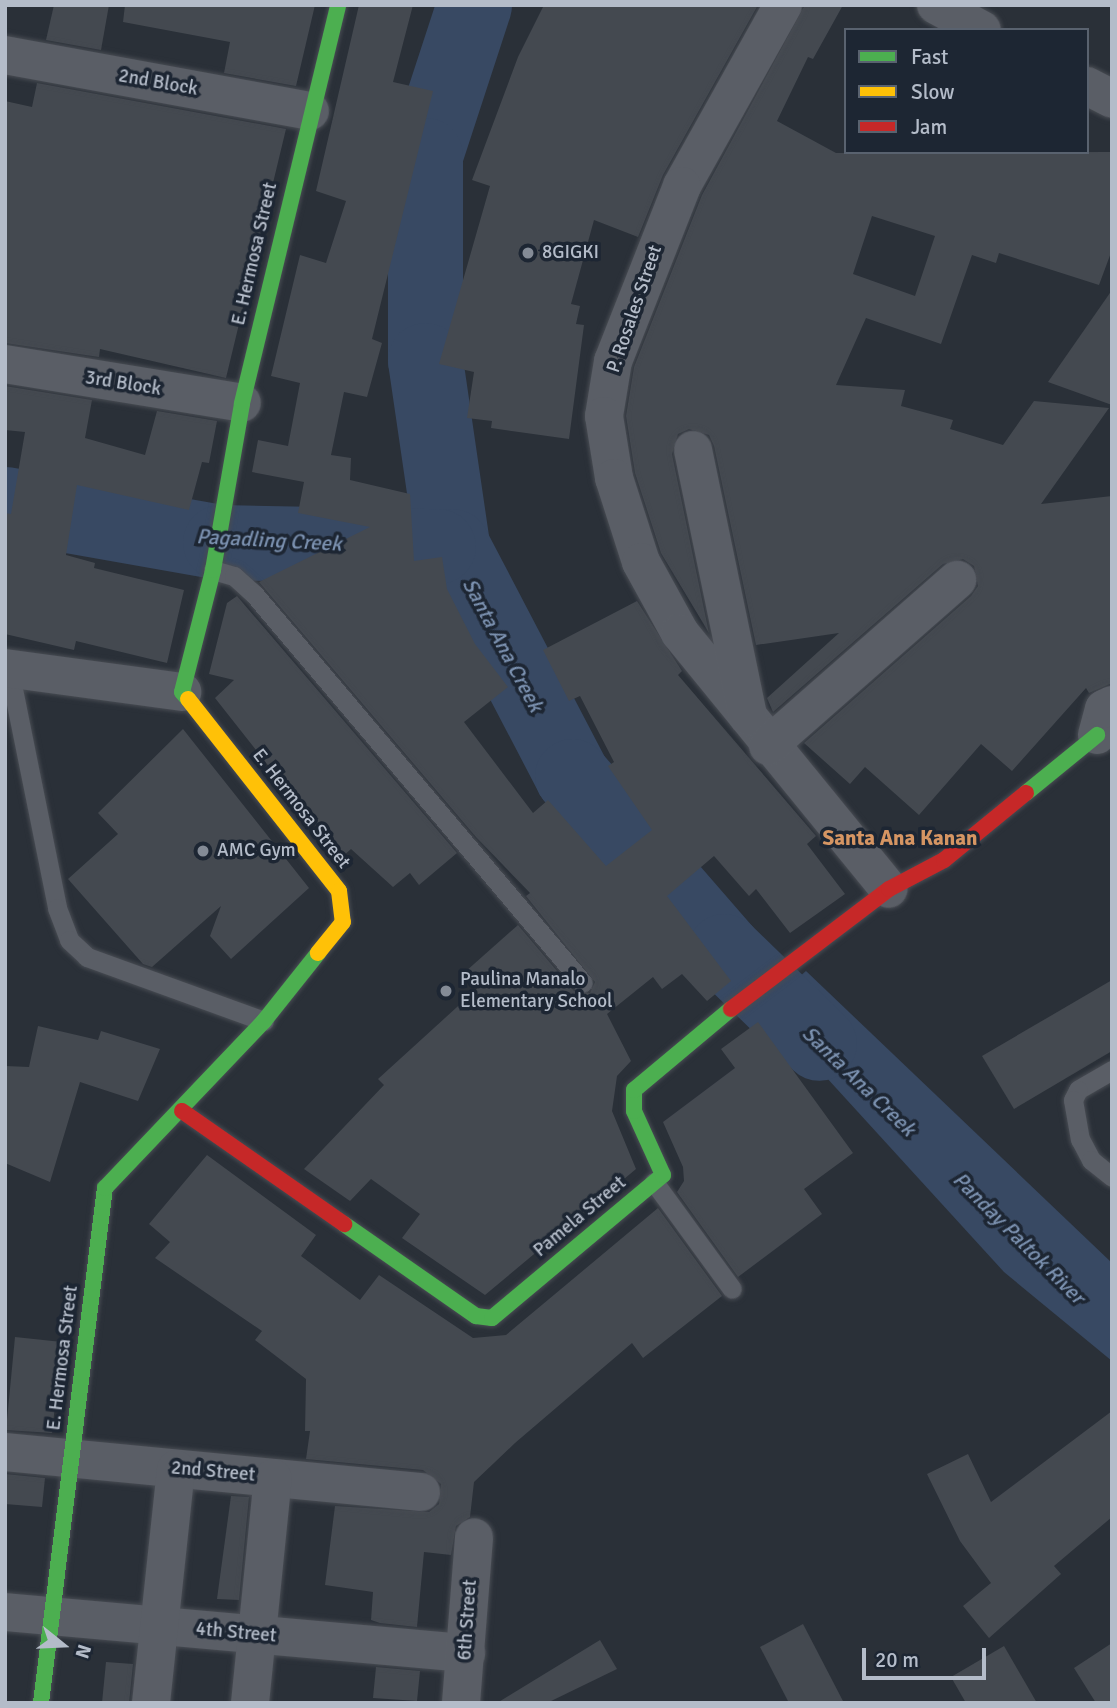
<!DOCTYPE html>
<html>
<head>
<meta charset="utf-8">
<style>
	body { margin:0 }
	#map { position:relative; width:1117px; height:1708px; overflow:hidden; background:#2a3038; font-family:Signika,sans-serif }
	div>[style] { position:absolute }
	[style*='--x'] { left:calc(var(--x)*1px); top:calc(var(--y)*1px); width:calc(var(--w)*1px); rotate:calc(var(--a)*1deg) }
	.water>* { inset:0; background:#384963 }
	.river>* { height:75px; margin:-37.5px; padding:0 37.5px; transform-origin:37.5px; border-radius:37.5px; background:#384963 }
	.building>* { inset:0; background:#444950 }
	.roads { filter:drop-shadow(0 0 2px #484c53) drop-shadow(0 0 2px #484c53) }
	.lane>* { height:19px; margin:-9.5px; padding:0 9.5px; transform-origin:9.5px; border-radius:9.5px; background:#5a5e66 }
	.street>* { height:38px; margin:-19px; padding:0 19px; transform-origin:19px; border-radius:19px; background:#5a5e66 }
	.fast>* { height:16px; margin:-8px; padding:0 8px; transform-origin:8px; border-radius:8px; background:#4caf50 }
	.slow>* { height:16px; margin:-8px; padding:0 8px; transform-origin:8px; border-radius:8px; background:#ffc107 }
	.jam>* { height:16px; margin:-8px; padding:0 8px; transform-origin:8px; border-radius:8px; background:#c62828 }
	.dots>* { width:19px; height:19px; translate:-50% -50%; box-sizing:border-box; border:4px solid #1d2633; border-radius:50% }
	span { translate:-50% -50%; white-space:nowrap; text-align:center; line-height:1.15; -webkit-text-stroke:7px #1d2633; paint-order:stroke }
	.street-label { font-size:19px; color:#b4bcc9 }
	.poi-label { font-size:19px; color:#b4bcc9 }
	.left { translate:0 -50%; text-align:left }
	.water-label { font-size:21px; color:#7c92b1; font-style:italic }
	.neighbourhood-label { font-size:21px; color:#d59563; font-weight:700 }
	.frame { position:absolute; inset:0; border:7px solid #b4bcc9; pointer-events:none }
	.legend { position:absolute; left:844px; top:28px; width:245px; height:126px; box-sizing:border-box; background:#1d2633; border:2px solid #59626f; margin:0; padding:9px 12px; list-style:none; font-size:21px; color:#b4bcc9 }
	.legend li { display:flex; align-items:center; gap:14px; height:35px }
	.legend b { width:35px; border:2px solid #59626f }
	.north { position:absolute; left:28px; top:1610px; width:70px; height:70px; -webkit-text-stroke:5px #1d2633; paint-order:stroke; rotate:108deg; font-size:19px; font-weight:700; line-height:28px; text-align:center; color:#b4bcc9 }
	.north::after { content:''; display:block; margin:auto; width:24px; height:32px; background:#b4bcc9; clip-path:polygon(50% 0,100% 100%,50% 72%,0 100%) }
	.scale { position:absolute; left:862px; top:1648px; width:124px; height:32px; box-sizing:border-box; border:4px solid #b4bcc9; border-top:0; padding-left:9px; font-size:21px; line-height:24px; white-space:nowrap; color:#b4bcc9; -webkit-text-stroke:5px #1d2633; paint-order:stroke }
</style>
</head>
<body>
<div id="map">
	<div class="water">
		<i style="clip-path:polygon(806px 971px,1112px 1263px,1112px 1361px,1004px 1272px,763px 1008px)"></i>
	</div>
	<div class="river">
		<i style="--x:474;--y:5;--w:158;--a:108.1"></i>
		<i style="--x:425;--y:155;--w:205;--a:90"></i>
		<i style="--x:425;--y:360;--w:188;--a:81.7"></i>
		<i style="--x:452;--y:546;--w:259;--a:62.4"></i>
		<i style="--x:572;--y:776;--w:232;--a:49"></i>
		<i style="--x:724;--y:951;--w:132;--a:44.1"></i>
		<i style="--x:5;--y:504;--w:218;--a:10"></i>
		<i style="--x:220;--y:542;--w:218;--a:1.1"></i>
	</div>
	<div class="building">
		<i style="clip-path:polygon(54px 5px,109px 5px,101px 50px,46px 40px)"></i>
		<i style="clip-path:polygon(125px 5px,315px 5px,296px 86px,224px 73px,230px 42px,123px 22px)"></i>
		<i style="clip-path:polygon(359px 5px,413px 5px,393px 82px,433px 91px,372px 339px,382px 343px,367px 397px,344px 392px,331px 455px,351px 458px,350px 480px,410px 494px,414px 561px,442px 557px,447px 589px,475px 644px,508px 687px,464px 722px,533px 813px,548px 800px,606px 866px,652px 830px,608px 766px,614px 762px,580px 696px,569px 701px,543px 650px,637px 601px,682px 671px,678px 675px,816px 836px,807px 844px,845px 894px,790px 933px,756px 889px,749px 896px,714px 856px,667px 896px,731px 981px,707px 1001px,682px 974px,662px 989px,653px 977px,607px 1014px,631px 1061px,617px 1076px,612px 1111px,636px 1169px,485px 1295px,402px 1238px,420px 1214px,371px 1179px,350px 1201px,304px 1169px,384px 1085px,378px 1079px,479px 987px,465px 972px,518px 925px,574px 991px,590px 993px,595px 982px,526px 896px,530px 893px,476px 837px,259px 582px,370px 527px,298px 513px,304px 482px,252px 472px,258px 440px,288px 446px,300px 383px,271px 376px,300px 255px,326px 263px,346px 201px,316px 191px)"></i>
		<i style="clip-path:polygon(544px 5px,758px 5px,663px 175px,638px 237px,594px 220px,571px 304px,580px 306px,576px 324px,584px 325px,569px 439px,491px 428px,492px 421px,467px 418px,474px 372px,439px 364px,490px 186px,472px 180px,518px 57px)"></i>
		<i style="clip-path:polygon(evenodd,805px 5px,843px 5px,813px 59px,808px 57px,777px 121px,836px 153px,1112px 152px,1112px 250px,1099px 285px,999px 253px,996px 263px,972px 255px,941px 344px,866px 318px,836px 385px,905px 390px,901px 406px,953px 420px,950px 429px,1003px 445px,1034px 401px,1109px 408px,1041px 504px,1112px 496px,1112px 683px,1089px 693px,1086px 688px,1012px 771px,981px 744px,919px 815px,865px 767px,850px 784px,804px 743px,971px 596px,978px 586px,974px 566px,963px 559px,943px 564px,773px 712px,767px 698px,839px 633px,756px 645px,714px 446px,709px 435px,689px 429px,678px 434px,672px 454px,709px 633px,661px 553px,635px 473px,626px 416px,634px 367px,702px 195px,805px 5px,872px 216px,935px 236px,915px 296px,853px 274px,872px 216px)"></i>
		<i style="clip-path:polygon(37px 83px,286px 129px,226px 378px,100px 349px,99px 357px,5px 343px,5px 101px,32px 107px)"></i>
		<i style="clip-path:polygon(1112px 290px,1112px 405px,1048px 382px)"></i>
		<i style="clip-path:polygon(5px 386px,92px 400px,85px 438px,145px 455px,157px 411px,217px 421px,209px 463px,202px 462px,189px 510px,77px 485px,66px 555px,95px 563px,94px 568px,184px 590px,167px 663px,76px 641px,74px 650px,5px 634px,5px 513px,11px 514px,25px 432px,5px 430px)"></i>
		<i style="clip-path:polygon(237px 596px,457px 853px,419px 885px,410px 873px,393px 887px,351px 849px,341px 858px,215px 698px,234px 680px,209px 674px,227px 603px)"></i>
		<i style="clip-path:polygon(183px 729px,309px 888px,231px 959px,210px 936px,221px 906px,152px 967px,143px 964px,68px 879px,118px 834px,98px 813px)"></i>
		<i style="clip-path:polygon(1112px 980px,1112px 1051px,1014px 1109px,982px 1056px)"></i>
		<i style="clip-path:polygon(758px 1022px,853px 1153px,804px 1189px,822px 1214px,738px 1277px,677px 1192px,684px 1181px,683px 1167px,663px 1122px,735px 1068px,721px 1049px)"></i>
		<i style="clip-path:polygon(38px 1026px,98px 1040px,101px 1031px,160px 1049px,138px 1101px,80px 1082px,50px 1182px,5px 1163px,5px 1066px,29px 1067px)"></i>
		<i style="clip-path:polygon(207px 1155px,316px 1235px,301px 1256px,360px 1300px,379px 1275px,473px 1338px,506px 1335px,658px 1208px,722px 1296px,643px 1358px,632px 1343px,515px 1443px,474px 1482px,470px 1517px,456px 1526px,451px 1555px,424px 1552px,417px 1627px,380px 1623px,371px 1620px,373px 1592px,325px 1585px,335px 1506px,429px 1512px,439px 1504px,441px 1484px,423px 1470px,306px 1459px,310px 1431px,305px 1431px,306px 1379px,255px 1340px,262px 1331px,155px 1258px,170px 1242px,149px 1224px)"></i>
		<i style="clip-path:polygon(15px 1337px,62px 1342px,52px 1433px,6px 1430px)"></i>
		<i style="clip-path:polygon(1112px 1411px,1112px 1517px,1054px 1566px,1061px 1574px,989px 1638px,963px 1606px,991px 1583px,960px 1541px,927px 1474px,968px 1454px,991px 1502px)"></i>
		<i style="clip-path:polygon(5px 1474px,45px 1478px,42px 1507px,5px 1504px)"></i>
		<i style="clip-path:polygon(231px 1496px,249px 1497px,239px 1600px,217px 1599px)"></i>
		<i style="clip-path:polygon(803px 1624px,844px 1703px,789px 1703px,760px 1647px)"></i>
		<i style="clip-path:polygon(600px 1640px,617px 1669px,547px 1703px,497px 1703px)"></i>
		<i style="clip-path:polygon(1112px 1643px,1112px 1703px,1096px 1703px,1074px 1668px)"></i>
		<i style="clip-path:polygon(1004px 1646px,1037px 1703px,966px 1703px,951px 1677px)"></i>
		<i style="clip-path:polygon(106px 1662px,133px 1664px,129px 1703px,102px 1703px)"></i>
		<i style="clip-path:polygon(376px 1667px,420px 1671px,417px 1701px,373px 1698px)"></i>
	</div>
	<div class="roads">
		<div class="lane">
			<i style="--x:213;--y:570;--w:22;--a:16"></i>
			<i style="--x:234;--y:576;--w:27;--a:42"></i>
			<i style="--x:254;--y:594;--w:509;--a:49.78"></i>
			<i style="--x:9;--y:669;--w:244;--a:78.6"></i>
			<i style="--x:57;--y:908;--w:34;--a:69"></i>
			<i style="--x:69;--y:940;--w:25;--a:43"></i>
			<i style="--x:87;--y:957;--w:188;--a:19.9"></i>
			<i style="--x:1112;--y:1070;--w:39;--a:150"></i>
			<i style="--x:1078;--y:1090;--w:11;--a:117"></i>
			<i style="--x:1073;--y:1100;--w:40;--a:80"></i>
			<i style="--x:1080;--y:1139;--w:24;--a:62"></i>
			<i style="--x:1091;--y:1160;--w:27;--a:39"></i>
			<i style="--x:654;--y:1182;--w:132;--a:53.9"></i>
		</div>
		<div class="street">
			<i style="--x:783;--y:5;--w:207;--a:119.2"></i>
			<i style="--x:682;--y:186;--w:188;--a:111.5"></i>
			<i style="--x:613;--y:361;--w:56;--a:99.3"></i>
			<i style="--x:604;--y:416;--w:63;--a:80.8"></i>
			<i style="--x:614;--y:478;--w:88;--a:72.2"></i>
			<i style="--x:641;--y:562;--w:81;--a:61.2"></i>
			<i style="--x:680;--y:633;--w:330;--a:50.8"></i>
			<i style="--x:936;--y:5;--w:52;--a:28.5"></i>
			<i style="--x:5;--y:55;--w:310;--a:10.4"></i>
			<i style="--x:1087;--y:86;--w:28;--a:27"></i>
			<i style="--x:5;--y:364;--w:240;--a:9.3"></i>
			<i style="--x:693;--y:450;--w:272;--a:78.3"></i>
			<i style="--x:5;--y:668;--w:179;--a:7.7"></i>
			<i style="--x:1097;--y:735;--w:27;--a:-75"></i>
			<i style="--x:1104;--y:709;--w:9;--a:-27"></i>
			<i style="--x:768;--y:746;--w:252;--a:-41.3"></i>
			<i style="--x:5;--y:1452;--w:418;--a:5.5"></i>
			<i style="--x:5;--y:1612;--w:463;--a:5.1"></i>
			<i style="--x:151;--y:1703;--w:235;--a:-83.9"></i>
			<i style="--x:250;--y:1703;--w:226;--a:-84.2"></i>
			<i style="--x:461;--y:1703;--w:166;--a:-85.5"></i>
		</div>
		<div class="fast">
			<i style="--x:188;--y:699;--w:9;--a:-131"></i>
			<i style="--x:182;--y:692;--w:126;--a:-75.7"></i>
			<i style="--x:213;--y:570;--w:169;--a:-80.1"></i>
			<i style="--x:242;--y:403;--w:409;--a:-76.4"></i>
			<i style="--x:1026;--y:793;--w:92;--a:-39.2"></i>
			<i style="--x:344;--y:1224;--w:161;--a:34.9"></i>
			<i style="--x:476;--y:1316;--w:16;--a:7"></i>
			<i style="--x:492;--y:1318;--w:223;--a:-39.9"></i>
			<i style="--x:663;--y:1175;--w:70;--a:-114.4"></i>
			<i style="--x:634;--y:1111;--w:21;--a:-90"></i>
			<i style="--x:634;--y:1090;--w:126;--a:-39.9"></i>
			<i style="--x:41;--y:1703;--w:519;--a:-82.92"></i>
			<i style="--x:105;--y:1188;--w:231;--a:-46.4"></i>
			<i style="--x:264;--y:1021;--w:87;--a:-51.5"></i>
		</div>
		<div class="slow">
			<i style="--x:188;--y:699;--w:244;--a:51.8"></i>
			<i style="--x:339;--y:891;--w:31;--a:83"></i>
			<i style="--x:343;--y:922;--w:40;--a:129"></i>
		</div>
		<div class="jam">
			<i style="--x:731;--y:1009;--w:198;--a:-37.2"></i>
			<i style="--x:889;--y:889;--w:62;--a:-27.8"></i>
			<i style="--x:944;--y:860;--w:106;--a:-39.3"></i>
			<i style="--x:182;--y:1111;--w:198;--a:34.9"></i>
		</div>
	</div>
	<div class="dots">
		<i style="left:528px;top:253px;background:#848b96"></i>
		<i style="left:203px;top:851px;background:#848b96"></i>
		<i style="left:446px;top:991px;background:#848b96"></i>
	</div>
	<div class="street-label">
		<span style="left:158px;top:83px;rotate:10deg">2nd Block</span>
		<span style="left:255px;top:254px;rotate:-77deg">E. Hermosa Street</span>
		<span style="left:635px;top:309px;rotate:-71deg">P. Rosales Street</span>
		<span style="left:123px;top:384px;rotate:9deg">3rd Block</span>
		<span style="left:301px;top:809px;rotate:52deg">E. Hermosa Street</span>
		<span style="left:580px;top:1217px;rotate:-40deg">Pamela Street</span>
		<span style="left:63px;top:1358px;rotate:-83deg">E. Hermosa Street</span>
		<span style="left:213px;top:1472px;rotate:5deg">2nd Street</span>
		<span style="left:468px;top:1620px;rotate:-86deg">6th Street</span>
		<span style="left:236px;top:1633px;rotate:5deg">4th Street</span>
	</div>
	<div class="poi-label">
		<span class="left" style="left:542px;top:253px">8GIGKI</span>
		<span class="left" style="left:217px;top:851px">AMC Gym</span>
		<span class="left" style="left:460px;top:991px">Paulina Manalo<br>Elementary School</span>
	</div>
	<div class="water-label">
		<span style="left:269px;top:540px;rotate:3deg">Pagadling Creek</span>
		<span style="left:503px;top:645px;rotate:62deg">Santa Ana Creek</span>
		<span style="left:859px;top:1081px;rotate:44deg">Santa Ana Creek</span>
		<span style="left:1019px;top:1238px;rotate:45deg">Panday Paltok River</span>
	</div>
	<div class="neighbourhood-label">
		<span style="left:900px;top:838px">Santa Ana Kanan</span>
	</div>
	<div class="frame"></div>
	<ul class="legend">
	<li><b style="height:9px;background:#4caf50"></b>Fast</li>
	<li><b style="height:9px;background:#ffc107"></b>Slow</li>
	<li><b style="height:9px;background:#c62828"></b>Jam</li>
	</ul>
	<div class="north">N</div>
	<div class="scale">20 m</div>
</div>
</body>
</html>
